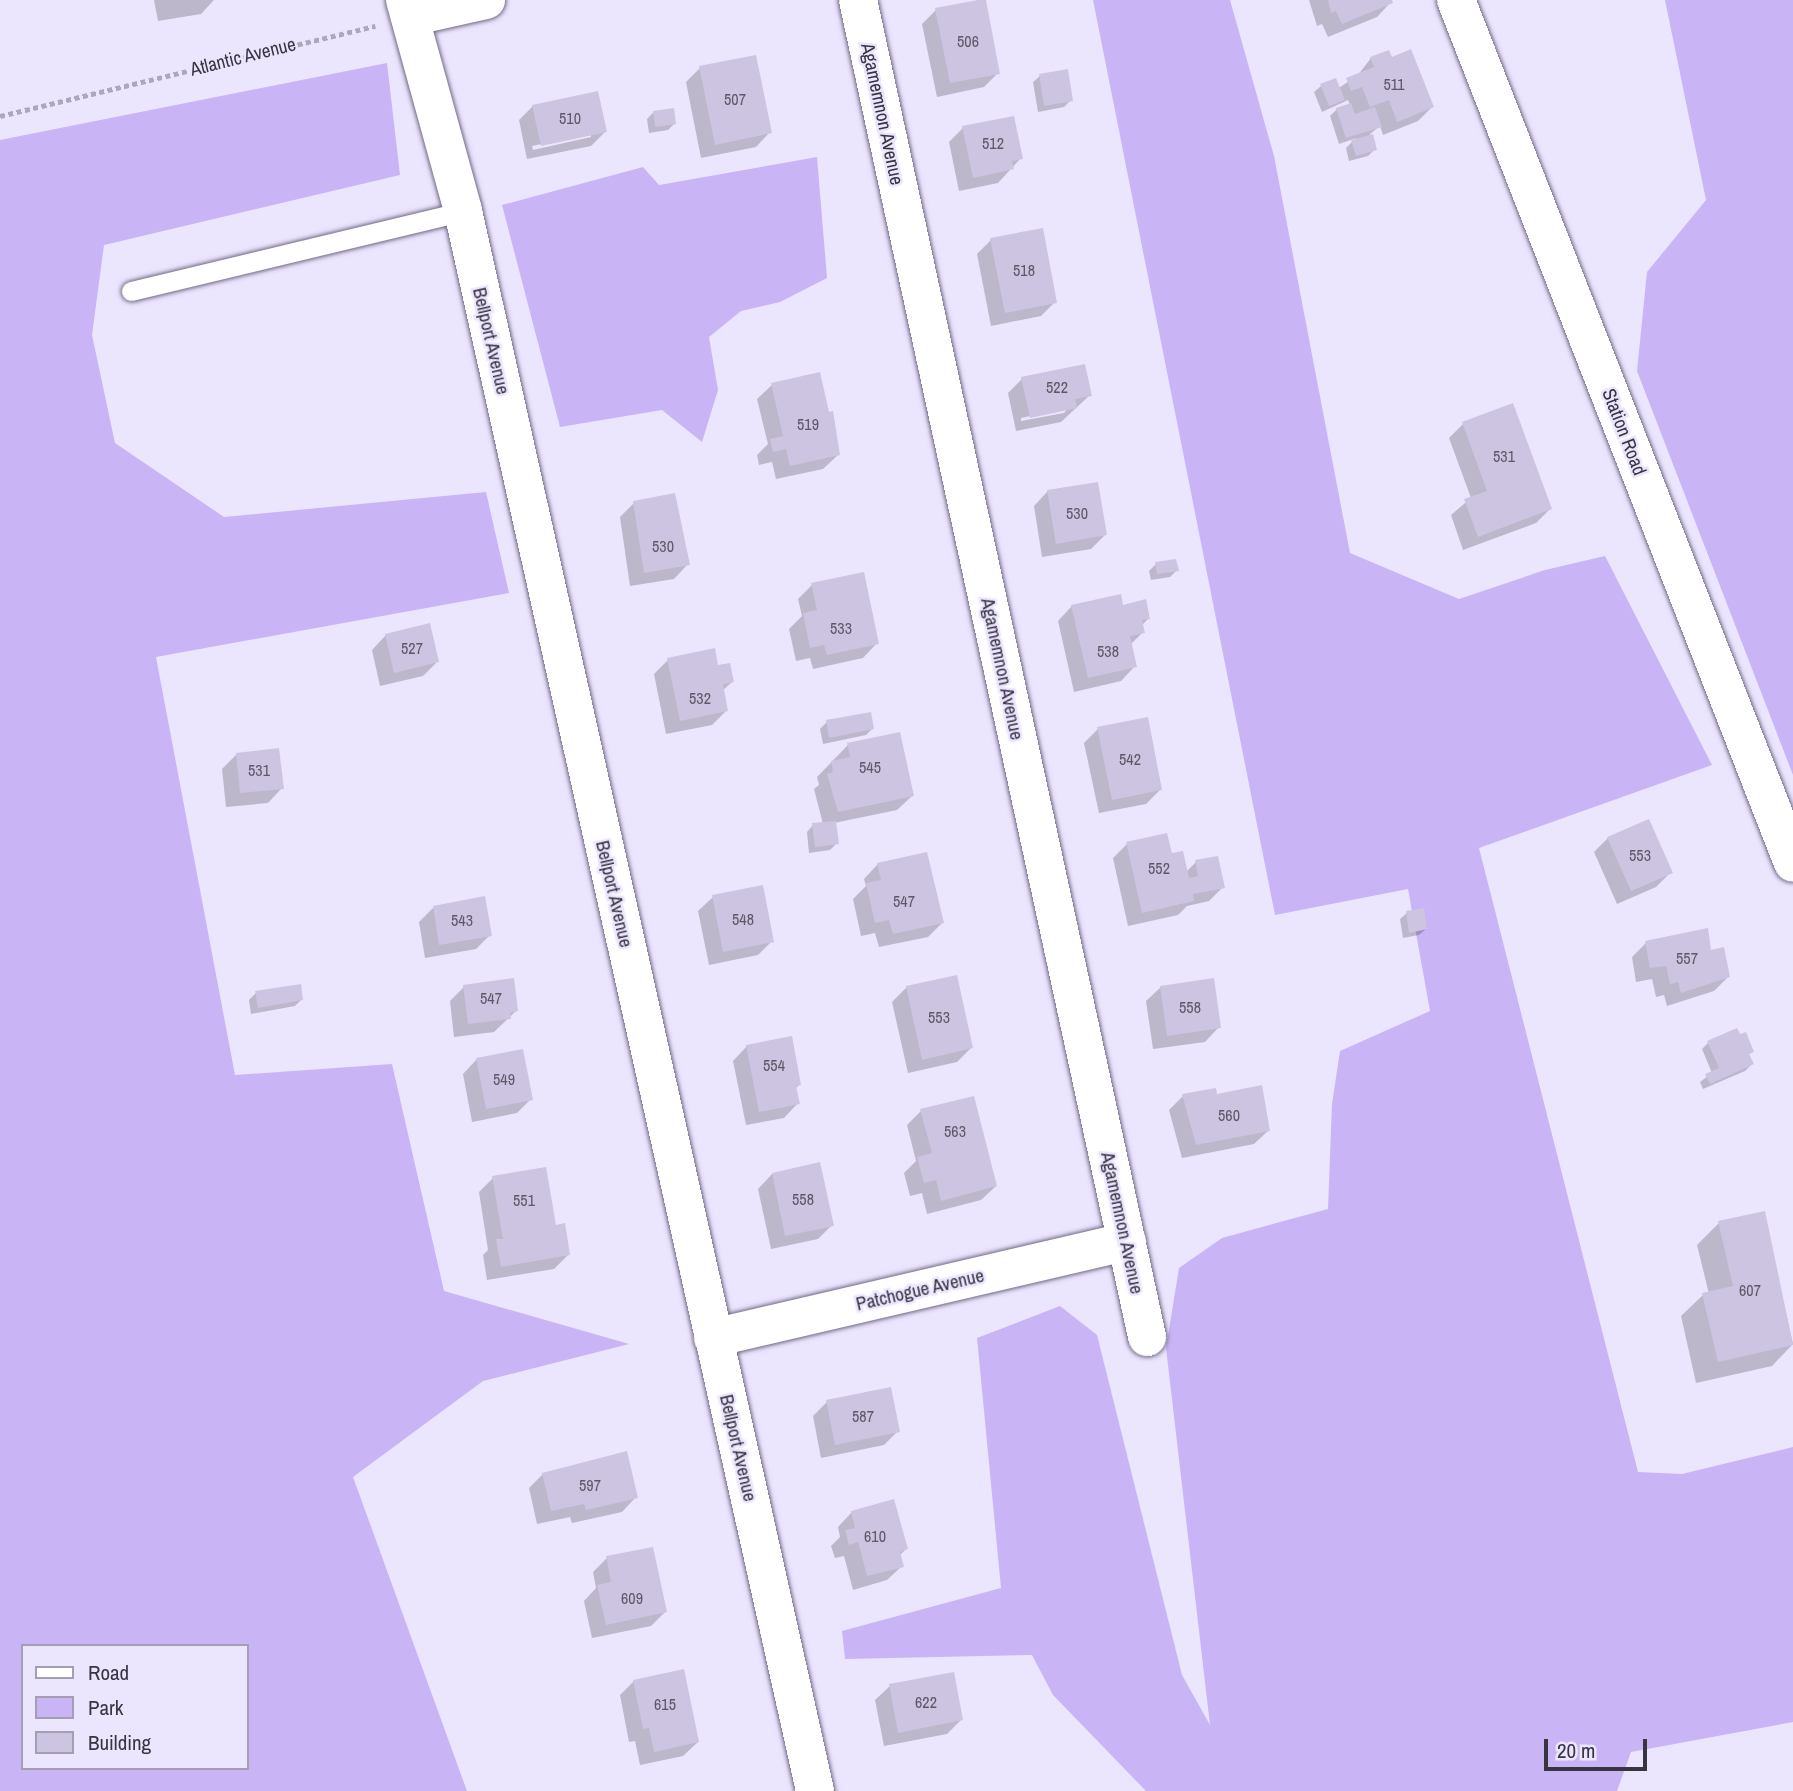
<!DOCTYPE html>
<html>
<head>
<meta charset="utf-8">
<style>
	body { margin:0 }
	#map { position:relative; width:1793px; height:1791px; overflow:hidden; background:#ece5fe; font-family:"Archivo Narrow",sans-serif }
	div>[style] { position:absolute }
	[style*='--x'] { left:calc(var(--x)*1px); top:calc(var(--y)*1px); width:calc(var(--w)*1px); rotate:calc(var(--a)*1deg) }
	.green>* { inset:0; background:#c9b4f5 }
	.shadow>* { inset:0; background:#0003 }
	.building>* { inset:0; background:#cdc4e2 }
	.path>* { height:4.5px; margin-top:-2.25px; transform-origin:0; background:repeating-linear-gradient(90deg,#ada7bb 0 5px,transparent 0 8.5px) }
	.roads { filter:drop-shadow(0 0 2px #726a85) drop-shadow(0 0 2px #726a85) }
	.lane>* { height:19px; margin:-9.5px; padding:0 9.5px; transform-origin:9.5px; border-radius:9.5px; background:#fff }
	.street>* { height:38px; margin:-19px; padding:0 19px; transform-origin:19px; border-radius:19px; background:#fff }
	.secondary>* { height:38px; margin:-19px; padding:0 19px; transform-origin:19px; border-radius:19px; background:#fff }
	span { translate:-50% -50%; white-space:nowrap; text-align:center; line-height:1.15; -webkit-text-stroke:5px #ece5fe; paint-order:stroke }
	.number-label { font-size:16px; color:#5d5868 }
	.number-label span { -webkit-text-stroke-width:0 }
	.street-label { font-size:19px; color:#383440 }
	.legend { position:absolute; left:21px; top:1644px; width:228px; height:126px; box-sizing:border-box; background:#ece5fe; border:2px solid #a49eb2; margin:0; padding:9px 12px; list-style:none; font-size:21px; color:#383440 }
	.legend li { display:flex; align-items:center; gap:14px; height:35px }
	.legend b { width:35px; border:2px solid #a49eb2 }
	.scale { position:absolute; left:1544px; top:1739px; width:103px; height:32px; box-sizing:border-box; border:4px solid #383440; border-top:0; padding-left:9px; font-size:21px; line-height:24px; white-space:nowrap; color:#383440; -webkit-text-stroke:5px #ece5fe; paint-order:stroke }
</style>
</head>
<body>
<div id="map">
	<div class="green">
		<i style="clip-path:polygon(1093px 0,1230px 0,1274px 156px,1350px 553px,1459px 599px,1545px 570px,1605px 556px,1712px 765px,1479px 848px,1638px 1472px,1682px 1474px,1793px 1447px,1793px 1722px,1631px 1752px,1617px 1791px,1146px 1791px,1053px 1695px,1032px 1655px,845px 1659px,842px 1631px,1001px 1588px,977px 1338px,1060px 1306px,1097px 1335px,1182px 1675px,1210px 1725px,1166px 1348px,1179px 1268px,1222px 1238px,1328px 1209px,1332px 1104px,1340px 1051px,1430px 1011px,1408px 889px,1275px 915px)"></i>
		<i style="clip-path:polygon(1665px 0,1793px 0,1793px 775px,1637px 371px,1647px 272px,1706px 200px)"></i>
		<i style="clip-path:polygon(evenodd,387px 63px,400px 175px,104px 245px,92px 335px,115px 443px,224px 517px,486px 492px,509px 593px,156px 657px,235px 1075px,392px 1064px,444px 1291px,629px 1344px,483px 1381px,353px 1477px,467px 1791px,0 1791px,0 140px,387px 63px,23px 1646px,247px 1646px,247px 1768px,23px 1768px,23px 1646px)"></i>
		<i style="clip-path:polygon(817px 157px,827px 278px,780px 302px,741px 311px,709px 337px,718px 390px,702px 442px,662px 410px,560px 427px,502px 205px,643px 167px,659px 185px)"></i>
	</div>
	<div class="shadow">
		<i style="clip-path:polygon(154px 0,214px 0,201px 14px,158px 21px)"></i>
		<i style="clip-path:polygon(1309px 0,1390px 0,1391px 2px,1377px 17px,1328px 37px,1322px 24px,1317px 26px)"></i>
		<i style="clip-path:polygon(936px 10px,998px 73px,984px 87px,937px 97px,922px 24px)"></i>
		<i style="clip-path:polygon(1371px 58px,1392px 59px,1432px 107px,1418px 121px,1383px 135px,1380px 126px,1370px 134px,1375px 149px,1368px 156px,1349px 161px,1346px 148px,1356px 138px,1339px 144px,1330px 116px,1337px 109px,1350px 105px,1348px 100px,1322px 112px,1314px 92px,1321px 86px,1339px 88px,1358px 75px)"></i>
		<i style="clip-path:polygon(700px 68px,770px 132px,756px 147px,701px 158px,686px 82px)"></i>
		<i style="clip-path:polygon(1040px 76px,1071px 100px,1064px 107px,1038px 112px,1033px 82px)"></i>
		<i style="clip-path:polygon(evenodd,533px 106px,605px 132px,591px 146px,527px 159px,519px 120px,533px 106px,591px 134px,591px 137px,533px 150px,532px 146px,591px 134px)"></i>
		<i style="clip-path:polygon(654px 112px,674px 124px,668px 130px,649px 133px,647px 119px)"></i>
		<i style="clip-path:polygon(963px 128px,1021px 158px,998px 183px,959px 191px,949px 142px)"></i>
		<i style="clip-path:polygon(991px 240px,1055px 302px,1041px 316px,991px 326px,977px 254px)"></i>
		<i style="clip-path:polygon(evenodd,1022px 379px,1090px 395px,1061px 422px,1016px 431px,1008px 393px,1022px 379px,1068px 408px,1064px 413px,1021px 421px,1021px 418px,1068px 408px)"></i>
		<i style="clip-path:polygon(772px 385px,827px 414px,838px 455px,823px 469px,776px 479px,772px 462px,759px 465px,757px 455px,768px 444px,757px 399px)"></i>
		<i style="clip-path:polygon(1463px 424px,1550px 509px,1536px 523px,1463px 550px,1451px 515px,1471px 498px,1449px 438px)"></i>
		<i style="clip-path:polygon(1048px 491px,1105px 535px,1091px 549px,1042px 557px,1034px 506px)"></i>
		<i style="clip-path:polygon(634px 503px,688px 564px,674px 579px,630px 586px,620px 517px)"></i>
		<i style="clip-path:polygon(1156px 564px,1177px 570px,1170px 577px,1151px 580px,1149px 571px)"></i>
		<i style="clip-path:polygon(812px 585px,877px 643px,863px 658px,813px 669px,810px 658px,796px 661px,789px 629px,802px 616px,798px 599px)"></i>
		<i style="clip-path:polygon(1072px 606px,1122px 607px,1149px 618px,1142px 625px,1143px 632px,1130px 645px,1135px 666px,1121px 681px,1074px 692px,1058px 621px)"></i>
		<i style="clip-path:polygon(386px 635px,437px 662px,423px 676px,380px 686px,372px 650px)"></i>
		<i style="clip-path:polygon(668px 660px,717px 667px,732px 682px,722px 691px,726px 711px,712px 725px,666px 734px,654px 674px)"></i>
		<i style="clip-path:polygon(827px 722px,872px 729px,866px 735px,823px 744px,820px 729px)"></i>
		<i style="clip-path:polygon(1098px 729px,1160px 790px,1146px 804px,1099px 813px,1084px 743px)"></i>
		<i style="clip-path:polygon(848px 745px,912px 796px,897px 810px,834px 823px,837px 843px,830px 850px,809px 853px,807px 832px,813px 825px,823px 824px,814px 789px,819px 785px,817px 777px)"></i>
		<i style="clip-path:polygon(236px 755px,282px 788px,268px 803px,226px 807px,222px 769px)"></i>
		<i style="clip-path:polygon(1608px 838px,1670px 873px,1656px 887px,1617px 904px,1594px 852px)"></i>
		<i style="clip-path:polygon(1127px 844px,1170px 855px,1186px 872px,1196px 862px,1223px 887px,1209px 901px,1187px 906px,1178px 915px,1128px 926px,1113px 858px)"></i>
		<i style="clip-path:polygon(878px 864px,942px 923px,928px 937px,879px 947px,875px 933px,861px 936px,853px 899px,866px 886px,864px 879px)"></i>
		<i style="clip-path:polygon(713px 897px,772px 941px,758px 955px,709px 965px,698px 911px)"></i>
		<i style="clip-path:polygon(433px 908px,490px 935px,476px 949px,425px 958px,419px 922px)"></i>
		<i style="clip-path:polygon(1407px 913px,1426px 929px,1419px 935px,1403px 938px,1400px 919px)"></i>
		<i style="clip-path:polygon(1646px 943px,1710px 952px,1728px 977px,1714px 991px,1667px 1006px,1664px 995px,1656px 997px,1652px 979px,1636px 982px,1632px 957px)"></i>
		<i style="clip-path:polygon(464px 987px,516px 1011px,494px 1032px,454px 1037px,450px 1001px)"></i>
		<i style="clip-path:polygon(907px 987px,971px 1048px,957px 1062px,908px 1073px,892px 1002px)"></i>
		<i style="clip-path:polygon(1161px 987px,1219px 1027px,1205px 1042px,1153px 1049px,1146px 1001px)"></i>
		<i style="clip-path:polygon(256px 993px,301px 1000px,295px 1006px,251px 1014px,249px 1000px)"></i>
		<i style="clip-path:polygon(1708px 1043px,1752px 1051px,1748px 1055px,1752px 1064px,1745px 1071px,1703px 1089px,1700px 1082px,1712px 1073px,1702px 1049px)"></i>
		<i style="clip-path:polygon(747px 1046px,799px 1085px,795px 1089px,798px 1103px,784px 1118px,746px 1125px,733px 1061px)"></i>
		<i style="clip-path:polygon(477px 1059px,531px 1099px,517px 1113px,472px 1122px,463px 1074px)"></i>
		<i style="clip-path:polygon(1183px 1096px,1216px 1096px,1269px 1130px,1254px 1144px,1182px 1158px,1169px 1110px)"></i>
		<i style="clip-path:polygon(921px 1111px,996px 1186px,981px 1200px,927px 1214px,922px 1193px,910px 1196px,904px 1173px,916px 1161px,907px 1125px)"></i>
		<i style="clip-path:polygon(772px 1174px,832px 1225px,818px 1239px,771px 1249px,758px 1189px)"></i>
		<i style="clip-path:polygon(493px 1178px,554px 1227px,568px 1255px,554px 1269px,487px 1280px,483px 1255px,488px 1250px,479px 1192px)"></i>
		<i style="clip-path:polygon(1763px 1213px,1793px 1344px,1772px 1366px,1696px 1383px,1681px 1316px,1703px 1295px,1709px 1294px,1697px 1245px,1719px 1223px)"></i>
		<i style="clip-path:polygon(827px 1402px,898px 1431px,884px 1445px,821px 1458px,813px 1416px)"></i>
		<i style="clip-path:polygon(543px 1474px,636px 1497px,622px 1512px,572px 1523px,570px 1517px,537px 1524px,529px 1488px)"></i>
		<i style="clip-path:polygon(852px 1512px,906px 1549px,899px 1556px,902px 1566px,887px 1580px,853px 1590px,844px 1556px,835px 1558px,831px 1546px,840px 1537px,838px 1527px)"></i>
		<i style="clip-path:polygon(607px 1558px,665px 1612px,651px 1626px,592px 1638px,584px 1601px,596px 1588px,593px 1572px)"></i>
		<i style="clip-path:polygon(634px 1681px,698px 1742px,683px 1756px,640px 1765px,635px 1741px,629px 1742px,620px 1695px)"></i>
		<i style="clip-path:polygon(890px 1686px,961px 1720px,947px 1734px,884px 1746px,875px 1700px)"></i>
	</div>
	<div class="building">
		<i style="clip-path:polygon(978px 0,986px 0,1000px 74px,950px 83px,935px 8px)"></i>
		<i style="clip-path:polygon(1328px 0,1392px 0,1393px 3px,1342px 24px,1336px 11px,1331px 13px)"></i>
		<i style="clip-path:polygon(1411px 49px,1434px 107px,1397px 122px,1389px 100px,1370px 107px,1362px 87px,1351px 91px,1346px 78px,1374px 67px,1370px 57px,1389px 50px,1392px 57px)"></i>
		<i style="clip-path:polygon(756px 55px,772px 133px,715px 145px,699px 66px)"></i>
		<i style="clip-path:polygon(1068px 69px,1073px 101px,1044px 106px,1039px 74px)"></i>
		<i style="clip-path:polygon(1336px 78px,1345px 100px,1329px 106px,1320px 84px)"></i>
		<i style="clip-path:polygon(598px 91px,607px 132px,541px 146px,532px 105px)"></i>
		<i style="clip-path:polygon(1351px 103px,1355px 114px,1375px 107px,1382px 127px,1346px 138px,1336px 108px)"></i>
		<i style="clip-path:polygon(674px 108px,676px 124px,655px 127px,653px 111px)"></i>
		<i style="clip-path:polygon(1014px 116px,1023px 159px,1012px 161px,1014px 169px,973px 178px,962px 126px)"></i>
		<i style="clip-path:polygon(1373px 134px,1377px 150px,1356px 156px,1351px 140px)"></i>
		<i style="clip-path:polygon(1043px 228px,1057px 303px,1005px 313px,990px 238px)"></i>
		<i style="clip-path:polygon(1085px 364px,1092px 396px,1075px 399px,1077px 408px,1030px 418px,1021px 377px)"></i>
		<i style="clip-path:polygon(820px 372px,829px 412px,833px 411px,840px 455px,790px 466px,786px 449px,773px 452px,770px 439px,783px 436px,771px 383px)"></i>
		<i style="clip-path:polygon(1513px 403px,1552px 509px,1478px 537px,1464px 499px,1487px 491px,1462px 422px)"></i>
		<i style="clip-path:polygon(1098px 482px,1107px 535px,1056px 544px,1047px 490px)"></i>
		<i style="clip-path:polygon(675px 493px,690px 565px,644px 573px,633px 501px)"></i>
		<i style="clip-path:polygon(1176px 559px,1179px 571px,1157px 574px,1155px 562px)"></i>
		<i style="clip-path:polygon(864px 572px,879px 644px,827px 655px,824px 645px,810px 648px,803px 613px,817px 610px,811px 583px)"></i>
		<i style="clip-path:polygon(1121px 594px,1123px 605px,1146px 599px,1150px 619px,1142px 620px,1145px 633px,1130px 636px,1137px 667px,1088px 678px,1071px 605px)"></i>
		<i style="clip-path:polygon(430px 623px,439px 662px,394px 673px,385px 634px)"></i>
		<i style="clip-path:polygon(715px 648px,718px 665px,730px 663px,734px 682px,723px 684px,728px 711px,680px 721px,667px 658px)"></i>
		<i style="clip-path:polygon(871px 712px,874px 729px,829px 738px,826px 720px)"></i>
		<i style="clip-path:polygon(1148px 717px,1162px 790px,1112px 800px,1097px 727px)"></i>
		<i style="clip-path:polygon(900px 732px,914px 796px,838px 812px,827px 774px,833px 772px,831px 761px,850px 757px,847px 743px)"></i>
		<i style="clip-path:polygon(279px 748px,284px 789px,240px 793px,236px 753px)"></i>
		<i style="clip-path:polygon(1649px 819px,1673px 873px,1631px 891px,1607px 837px)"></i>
		<i style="clip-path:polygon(836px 821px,839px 844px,815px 847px,812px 823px)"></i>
		<i style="clip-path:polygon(1167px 833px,1172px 853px,1183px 851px,1189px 878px,1198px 876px,1195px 860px,1218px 856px,1225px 888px,1193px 894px,1194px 901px,1142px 913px,1126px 842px)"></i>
		<i style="clip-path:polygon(927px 852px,944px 923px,893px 934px,889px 920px,875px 923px,866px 883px,881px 880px,877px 863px)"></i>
		<i style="clip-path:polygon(763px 885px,774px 942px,723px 952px,712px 895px)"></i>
		<i style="clip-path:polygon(485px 896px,492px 936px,439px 945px,433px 906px)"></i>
		<i style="clip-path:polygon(1424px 908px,1427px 929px,1409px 933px,1406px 911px)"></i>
		<i style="clip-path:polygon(1708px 928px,1711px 950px,1724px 947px,1730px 977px,1681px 993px,1678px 982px,1670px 984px,1666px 966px,1650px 968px,1645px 941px)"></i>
		<i style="clip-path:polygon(957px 975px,973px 1048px,922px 1060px,906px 986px)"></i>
		<i style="clip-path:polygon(514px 978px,518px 1011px,510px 1013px,511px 1019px,468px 1024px,463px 985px)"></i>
		<i style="clip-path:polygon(1214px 978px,1221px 1028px,1167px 1036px,1160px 986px)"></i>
		<i style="clip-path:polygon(301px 984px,303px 1000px,258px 1008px,255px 991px)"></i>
		<i style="clip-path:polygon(1737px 1028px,1740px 1034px,1746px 1032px,1754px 1052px,1749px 1054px,1754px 1064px,1710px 1084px,1705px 1074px,1719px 1068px,1707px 1041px)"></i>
		<i style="clip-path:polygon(792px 1036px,801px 1085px,796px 1086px,800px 1104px,759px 1112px,746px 1045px)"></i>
		<i style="clip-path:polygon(523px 1049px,533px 1100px,486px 1109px,476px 1058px)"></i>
		<i style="clip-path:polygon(1262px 1085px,1270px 1131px,1196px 1145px,1182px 1094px,1216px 1088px,1217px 1094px)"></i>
		<i style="clip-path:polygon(974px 1096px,997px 1186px,941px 1201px,936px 1180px,924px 1183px,917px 1157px,932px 1153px,920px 1109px)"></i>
		<i style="clip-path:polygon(820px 1162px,834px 1226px,785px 1236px,772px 1173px)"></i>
		<i style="clip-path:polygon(546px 1167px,556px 1225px,565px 1223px,570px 1255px,501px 1267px,496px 1239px,503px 1239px,492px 1176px)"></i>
		<i style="clip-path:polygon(1765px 1211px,1793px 1345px,1718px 1362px,1702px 1293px,1733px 1286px,1718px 1221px)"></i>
		<i style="clip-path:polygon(891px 1387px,900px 1432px,835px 1445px,826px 1400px)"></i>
		<i style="clip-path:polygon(627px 1451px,638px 1498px,586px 1510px,584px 1504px,551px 1511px,542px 1473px)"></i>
		<i style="clip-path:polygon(894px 1499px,908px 1549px,900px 1552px,904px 1567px,867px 1576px,858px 1542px,849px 1545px,845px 1530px,855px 1528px,851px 1511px)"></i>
		<i style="clip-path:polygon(653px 1547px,667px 1612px,606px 1625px,597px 1585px,611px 1582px,606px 1556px)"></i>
		<i style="clip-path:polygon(684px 1669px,699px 1742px,654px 1752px,649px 1728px,643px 1729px,633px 1680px)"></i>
		<i style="clip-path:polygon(954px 1672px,963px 1720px,898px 1733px,889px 1684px)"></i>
	</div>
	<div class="path">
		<i style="--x:0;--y:116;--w:386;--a:-13.5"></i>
	</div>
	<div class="roads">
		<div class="lane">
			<i style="--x:131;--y:291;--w:342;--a:-13.5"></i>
		</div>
		<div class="street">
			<i style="--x:405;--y:0;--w:219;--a:74.6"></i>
			<i style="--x:463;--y:211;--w:1619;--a:77.44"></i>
			<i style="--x:858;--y:0;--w:1368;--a:77.8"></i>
			<i style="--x:410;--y:17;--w:78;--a:-12.6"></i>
			<i style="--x:713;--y:1338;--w:425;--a:-13.1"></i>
		</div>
		<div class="secondary">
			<i style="--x:1456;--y:0;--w:926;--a:68.67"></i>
		</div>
	</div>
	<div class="number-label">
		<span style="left:968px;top:41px">506</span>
		<span style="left:1394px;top:84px">511</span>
		<span style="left:735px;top:99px">507</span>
		<span style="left:570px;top:118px">510</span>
		<span style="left:993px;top:143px">512</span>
		<span style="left:1024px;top:270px">518</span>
		<span style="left:1057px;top:387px">522</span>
		<span style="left:808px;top:424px">519</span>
		<span style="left:1504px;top:456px">531</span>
		<span style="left:1077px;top:513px">530</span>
		<span style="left:663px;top:546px">530</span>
		<span style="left:841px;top:628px">533</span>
		<span style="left:412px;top:648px">527</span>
		<span style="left:1108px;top:651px">538</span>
		<span style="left:700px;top:698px">532</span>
		<span style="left:1130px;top:759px">542</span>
		<span style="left:870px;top:767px">545</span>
		<span style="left:259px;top:770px">531</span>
		<span style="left:1640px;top:855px">553</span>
		<span style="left:1159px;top:868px">552</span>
		<span style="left:904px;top:901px">547</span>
		<span style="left:743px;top:919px">548</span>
		<span style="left:462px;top:920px">543</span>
		<span style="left:1687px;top:958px">557</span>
		<span style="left:491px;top:998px">547</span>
		<span style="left:1190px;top:1007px">558</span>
		<span style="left:939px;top:1017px">553</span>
		<span style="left:774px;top:1065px">554</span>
		<span style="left:504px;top:1079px">549</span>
		<span style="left:1229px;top:1115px">560</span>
		<span style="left:955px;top:1131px">563</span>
		<span style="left:803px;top:1199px">558</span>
		<span style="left:524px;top:1200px">551</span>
		<span style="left:1750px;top:1290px">607</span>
		<span style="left:863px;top:1416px">587</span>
		<span style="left:590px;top:1485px">597</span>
		<span style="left:875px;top:1536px">610</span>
		<span style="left:632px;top:1598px">609</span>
		<span style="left:926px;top:1702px">622</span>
		<span style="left:665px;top:1704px">615</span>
	</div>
	<div class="street-label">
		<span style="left:243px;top:57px;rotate:-14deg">Atlantic Avenue</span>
		<span style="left:882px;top:114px;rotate:78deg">Agamemnon Avenue</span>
		<span style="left:491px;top:341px;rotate:77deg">Bellport Avenue</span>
		<span style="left:1624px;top:432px;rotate:69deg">Station Road</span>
		<span style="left:1002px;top:669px;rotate:78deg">Agamemnon Avenue</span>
		<span style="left:614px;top:894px;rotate:77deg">Bellport Avenue</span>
		<span style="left:1122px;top:1223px;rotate:78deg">Agamemnon Avenue</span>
		<span style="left:920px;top:1290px;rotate:-13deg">Patchogue Avenue</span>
		<span style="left:738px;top:1448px;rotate:77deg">Bellport Avenue</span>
	</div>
	<ul class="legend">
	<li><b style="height:9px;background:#fff"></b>Road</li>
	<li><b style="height:19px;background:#c9b4f5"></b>Park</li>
	<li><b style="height:19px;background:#cdc4e2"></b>Building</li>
	</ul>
	<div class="scale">20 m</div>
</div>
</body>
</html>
